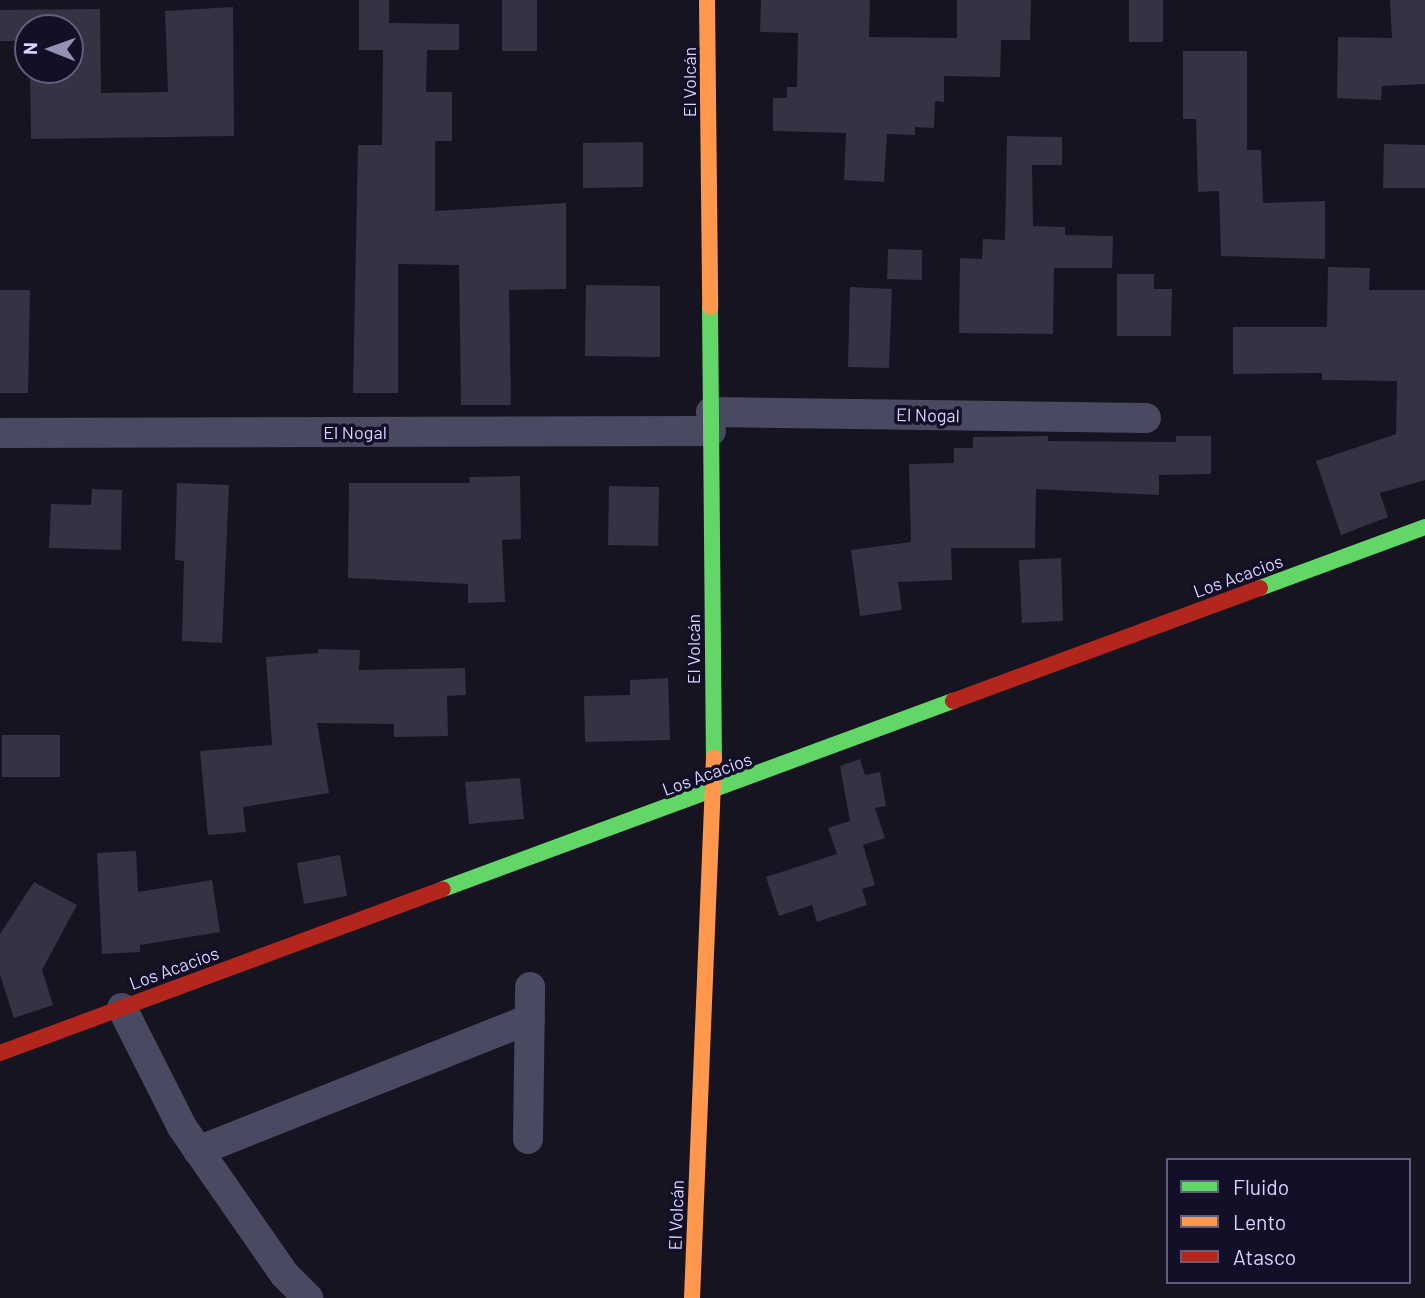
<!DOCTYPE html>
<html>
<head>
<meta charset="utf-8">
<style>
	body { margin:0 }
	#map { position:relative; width:1425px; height:1298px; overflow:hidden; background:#161421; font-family:Barlow,sans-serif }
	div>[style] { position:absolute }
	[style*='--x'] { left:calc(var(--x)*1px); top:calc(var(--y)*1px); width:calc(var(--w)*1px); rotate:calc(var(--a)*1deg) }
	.building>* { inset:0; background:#343243 }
	.street>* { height:30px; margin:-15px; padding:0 15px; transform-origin:15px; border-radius:15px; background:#4a4962 }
	.fast>* { height:16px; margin:-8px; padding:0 8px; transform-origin:8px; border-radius:8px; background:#63d668 }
	.slow>* { height:16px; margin:-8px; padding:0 8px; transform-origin:8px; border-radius:8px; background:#ff974d }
	.jam>* { height:16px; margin:-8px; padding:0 8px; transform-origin:8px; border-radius:8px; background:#b3261e }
	span { translate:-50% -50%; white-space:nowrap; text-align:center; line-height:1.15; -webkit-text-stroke:7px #130f26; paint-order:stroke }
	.street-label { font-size:18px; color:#d9d4ff }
	.legend { position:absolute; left:1166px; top:1158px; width:245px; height:126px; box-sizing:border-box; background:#130f26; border:2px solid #625e7d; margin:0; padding:9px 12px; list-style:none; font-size:21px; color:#d9d4ff }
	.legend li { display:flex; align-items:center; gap:14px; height:35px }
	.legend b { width:35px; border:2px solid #625e7d }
	.north { position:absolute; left:14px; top:14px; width:70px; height:70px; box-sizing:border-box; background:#130f26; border:2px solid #625e7d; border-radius:50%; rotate:271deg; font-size:19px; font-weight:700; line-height:28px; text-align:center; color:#d9d4ff }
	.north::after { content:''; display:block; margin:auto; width:24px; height:32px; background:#9591b1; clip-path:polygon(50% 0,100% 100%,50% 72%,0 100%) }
</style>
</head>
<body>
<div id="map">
	<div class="building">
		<i style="clip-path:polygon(359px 0,389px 0,389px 23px,459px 24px,459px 50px,427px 50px,426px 92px,452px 92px,452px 141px,435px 141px,435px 211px,566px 203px,566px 289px,509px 290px,511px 405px,461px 405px,459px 265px,398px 264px,398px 393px,353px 393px,358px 145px,382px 145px,383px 50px,359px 50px)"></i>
		<i style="clip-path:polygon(502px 0,537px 0,537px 51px,502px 51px)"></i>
		<i style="clip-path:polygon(761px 0,870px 0,869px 37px,957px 38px,957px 0,1031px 0,1030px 40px,1001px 40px,1000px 77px,944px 76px,944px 102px,935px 101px,934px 128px,915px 127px,915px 135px,887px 134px,884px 182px,844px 180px,846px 133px,773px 131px,773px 98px,787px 98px,787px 87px,797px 87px,798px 33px,760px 32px)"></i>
		<i style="clip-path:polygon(1129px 0,1163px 0,1163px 42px,1129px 42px)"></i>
		<i style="clip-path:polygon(1390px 0,1425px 0,1425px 84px,1382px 86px,1381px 100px,1337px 98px,1338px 37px,1392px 38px)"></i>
		<i style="clip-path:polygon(233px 7px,234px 136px,31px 139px,30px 70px,70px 70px,70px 28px,28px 28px,28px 41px,0 41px,0 10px,100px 9px,101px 93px,168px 92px,165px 11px)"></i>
		<i style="clip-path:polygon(1183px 51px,1247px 51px,1247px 150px,1261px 150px,1263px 203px,1325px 201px,1325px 259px,1221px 256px,1219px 191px,1198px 192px,1196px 119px,1183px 119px)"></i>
		<i style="clip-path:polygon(1007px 136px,1062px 137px,1062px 165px,1032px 165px,1033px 226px,1065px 227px,1065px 235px,1113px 236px,1112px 268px,1054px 268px,1053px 334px,959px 333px,960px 258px,982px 259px,983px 239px,1005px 240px)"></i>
		<i style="clip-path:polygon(643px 142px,643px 187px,583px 188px,583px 143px)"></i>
		<i style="clip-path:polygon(1384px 144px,1425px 145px,1425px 188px,1383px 188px)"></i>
		<i style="clip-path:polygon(888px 249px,922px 250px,922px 280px,887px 279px)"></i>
		<i style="clip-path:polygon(1328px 267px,1370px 268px,1369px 290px,1425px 290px,1425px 480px,1380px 493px,1388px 517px,1341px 535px,1316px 461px,1396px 434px,1397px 381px,1322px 380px,1322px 373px,1233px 374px,1233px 327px,1327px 327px)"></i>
		<i style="clip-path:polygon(1117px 274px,1154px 274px,1154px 289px,1172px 289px,1171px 336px,1117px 336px)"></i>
		<i style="clip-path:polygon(586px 285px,660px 286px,660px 357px,585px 356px)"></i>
		<i style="clip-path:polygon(850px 287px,892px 289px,889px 368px,848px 367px)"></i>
		<i style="clip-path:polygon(0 290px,30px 290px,28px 393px,0 393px)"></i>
		<i style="clip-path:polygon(1048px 436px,1048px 441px,1176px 442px,1176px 436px,1211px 436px,1211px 474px,1159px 475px,1159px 495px,1036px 489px,1035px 548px,951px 548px,952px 580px,898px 582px,902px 610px,860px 616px,851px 550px,911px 542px,909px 464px,954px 463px,954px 448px,973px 448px,973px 437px)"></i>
		<i style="clip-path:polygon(520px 476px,521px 539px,502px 540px,505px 602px,468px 603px,468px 584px,348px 578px,349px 483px,470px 483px,469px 477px)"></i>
		<i style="clip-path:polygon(177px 483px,229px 485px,222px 643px,182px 641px,184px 561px,175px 560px)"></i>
		<i style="clip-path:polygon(609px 486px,659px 487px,658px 546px,608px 545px)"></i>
		<i style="clip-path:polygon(92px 489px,122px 490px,121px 550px,49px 548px,51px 504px,91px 505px)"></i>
		<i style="clip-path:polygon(1061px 558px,1063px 621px,1022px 623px,1019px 560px)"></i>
		<i style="clip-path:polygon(318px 649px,360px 650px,359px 670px,465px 668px,466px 695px,447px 696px,448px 736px,394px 737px,394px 724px,317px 723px,329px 793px,243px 807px,246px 832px,208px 835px,200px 751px,272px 745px,266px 657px,318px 653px)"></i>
		<i style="clip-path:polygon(668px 678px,670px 740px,585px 742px,584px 696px,630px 695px,630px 680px)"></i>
		<i style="clip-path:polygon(2px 735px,60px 735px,60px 777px,2px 777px)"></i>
		<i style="clip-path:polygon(860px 759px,865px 775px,880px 772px,886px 806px,875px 808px,885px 838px,863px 845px,875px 885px,862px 889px,867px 905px,817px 922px,812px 905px,779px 916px,766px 877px,837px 854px,828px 828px,850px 821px,840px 766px)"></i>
		<i style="clip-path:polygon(520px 778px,524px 819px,469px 824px,465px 782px)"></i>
		<i style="clip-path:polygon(136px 851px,138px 892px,212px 880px,220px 932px,140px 945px,140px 952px,102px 954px,97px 853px)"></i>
		<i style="clip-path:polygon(340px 855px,347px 896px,304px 904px,297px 863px)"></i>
		<i style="clip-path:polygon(34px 882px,77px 905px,42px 970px,53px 1005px,14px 1018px,0 975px,0 934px)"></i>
	</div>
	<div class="street">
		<i style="--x:711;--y:412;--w:435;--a:0.8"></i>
		<i style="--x:0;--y:433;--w:711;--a:-0.16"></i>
		<i style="--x:122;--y:1008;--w:133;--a:63.2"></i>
		<i style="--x:182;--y:1127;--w:180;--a:55.2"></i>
		<i style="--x:285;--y:1275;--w:33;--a:45"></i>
		<i style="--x:528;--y:1139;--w:152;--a:-89.2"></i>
		<i style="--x:198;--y:1151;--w:357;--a:-21.7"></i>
	</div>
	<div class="fast">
		<i style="--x:710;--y:307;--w:450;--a:89.5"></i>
		<i style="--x:1260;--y:588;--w:176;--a:-20.3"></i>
		<i style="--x:443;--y:889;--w:544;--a:-20.24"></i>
	</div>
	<div class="slow">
		<i style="--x:707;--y:0;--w:307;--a:89.4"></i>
		<i style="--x:692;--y:1298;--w:541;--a:-87.67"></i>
	</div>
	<div class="jam">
		<i style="--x:953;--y:701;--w:327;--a:-20.2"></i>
		<i style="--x:0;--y:1053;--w:472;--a:-20.3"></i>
	</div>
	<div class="street-label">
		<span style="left:689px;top:82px;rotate:-90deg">El Volcán</span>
		<span style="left:928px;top:415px;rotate:1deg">El Nogal</span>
		<span style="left:355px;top:432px">El Nogal</span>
		<span style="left:1238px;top:576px;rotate:-20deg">Los Acacios</span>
		<span style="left:693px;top:649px;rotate:-90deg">El Volcán</span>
		<span style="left:707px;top:774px;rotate:-20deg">Los Acacios</span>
		<span style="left:174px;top:968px;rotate:-20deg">Los Acacios</span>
		<span style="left:676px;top:1215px;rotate:-88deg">El Volcán</span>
	</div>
	<ul class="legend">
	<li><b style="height:9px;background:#63d668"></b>Fluido</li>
	<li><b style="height:9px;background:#ff974d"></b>Lento</li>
	<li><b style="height:9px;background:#b3261e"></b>Atasco</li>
	</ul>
	<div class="north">N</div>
</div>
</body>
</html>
